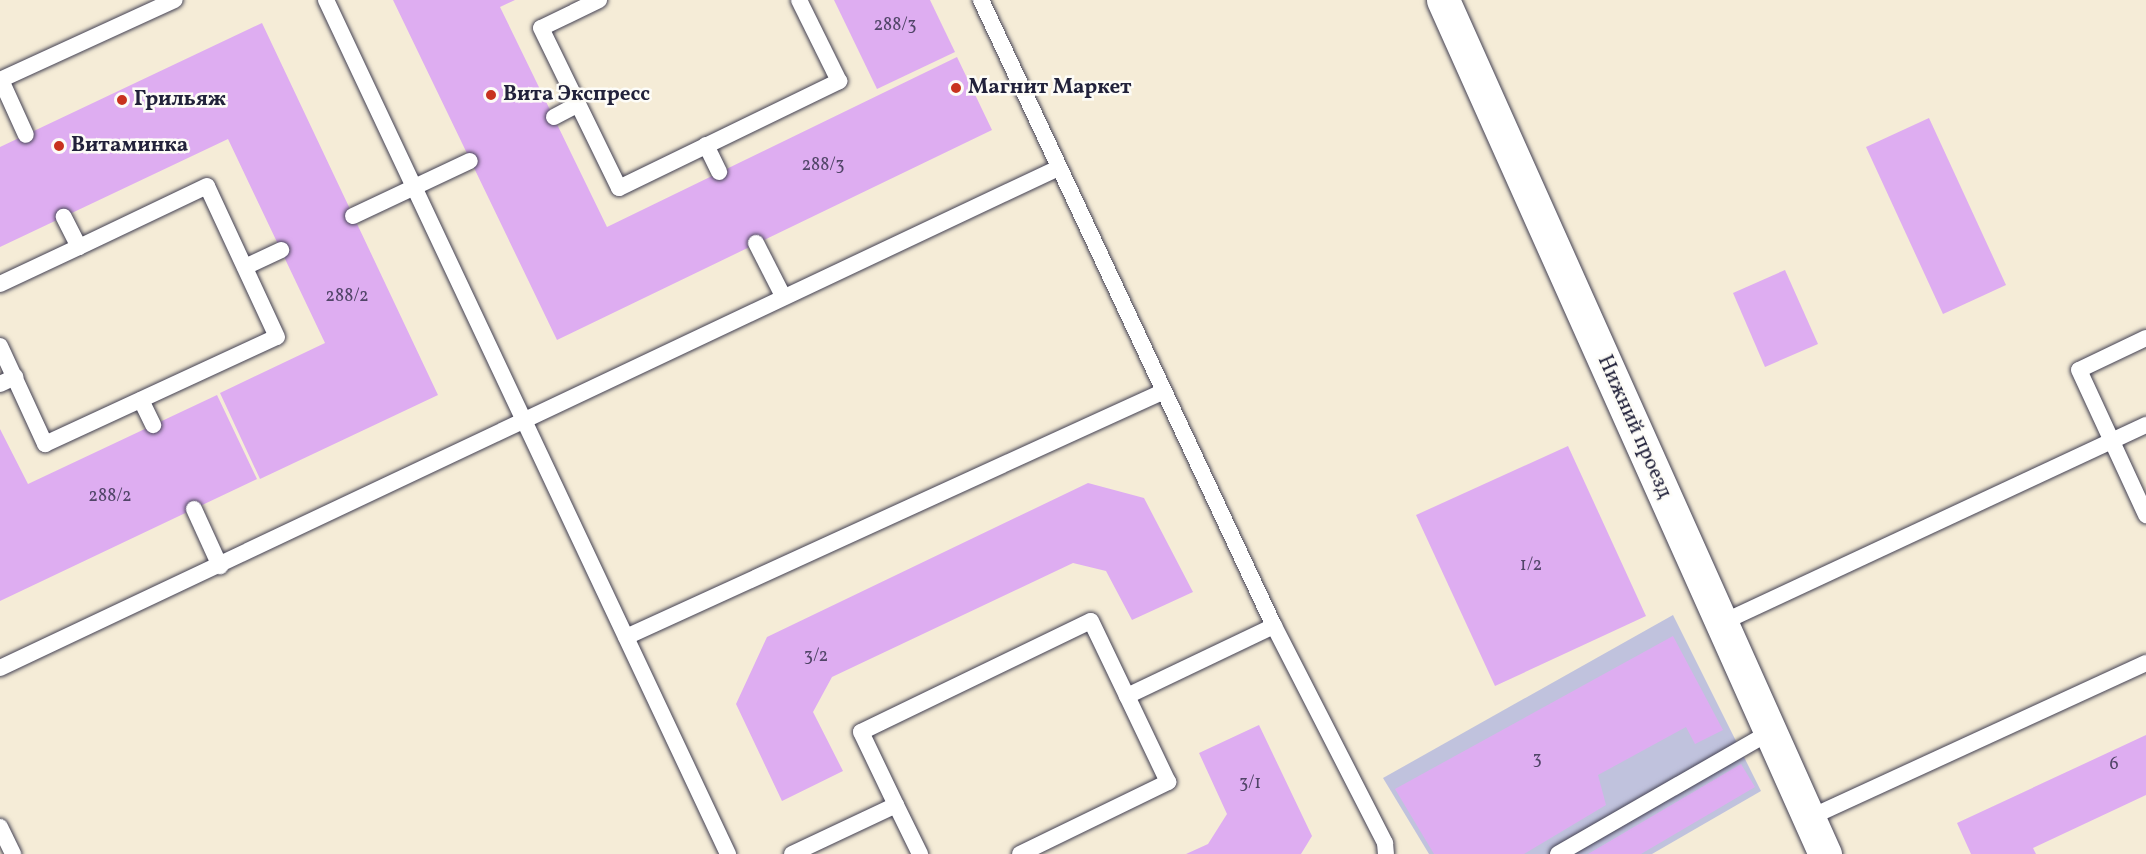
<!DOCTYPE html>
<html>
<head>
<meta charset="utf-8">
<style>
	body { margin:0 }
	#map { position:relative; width:2146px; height:854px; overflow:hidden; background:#f5ecd7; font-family:Vollkorn,serif }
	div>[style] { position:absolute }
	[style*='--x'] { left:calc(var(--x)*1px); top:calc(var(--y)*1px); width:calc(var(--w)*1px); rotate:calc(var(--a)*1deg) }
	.industrial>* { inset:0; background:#c0c2dd }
	.building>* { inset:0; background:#deadf1 }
	.roads { filter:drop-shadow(0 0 2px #424052) drop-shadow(0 0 2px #424052) }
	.lane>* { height:16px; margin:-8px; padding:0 8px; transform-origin:8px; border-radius:8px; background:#fff }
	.street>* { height:33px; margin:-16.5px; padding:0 16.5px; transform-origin:16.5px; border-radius:16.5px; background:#fff }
	.dots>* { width:16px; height:16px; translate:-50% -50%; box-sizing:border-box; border:3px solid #fdfcf7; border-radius:50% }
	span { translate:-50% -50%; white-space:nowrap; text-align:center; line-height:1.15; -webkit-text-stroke:5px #fdfcf7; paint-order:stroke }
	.number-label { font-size:18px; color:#514568 }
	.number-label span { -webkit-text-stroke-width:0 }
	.poi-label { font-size:21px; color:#22223b; font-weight:700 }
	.left { translate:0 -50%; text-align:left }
	.street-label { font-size:21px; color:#22223b }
</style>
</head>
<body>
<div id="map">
	<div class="industrial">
		<i style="clip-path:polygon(1673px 615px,1761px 791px,1652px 854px,1429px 854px,1383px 778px)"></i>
	</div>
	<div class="building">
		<i style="clip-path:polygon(393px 0,515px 0,500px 7px,607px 227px,957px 57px,992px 130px,557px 340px)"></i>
		<i style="clip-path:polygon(834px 0,930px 0,955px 52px,877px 89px)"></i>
		<i style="clip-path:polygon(262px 23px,438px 395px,260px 479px,220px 393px,325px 343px,228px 139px,0 247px,0 147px)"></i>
		<i style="clip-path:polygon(1929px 118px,2006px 285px,1943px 314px,1866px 147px)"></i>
		<i style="clip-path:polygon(1785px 270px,1818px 344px,1765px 367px,1733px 293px)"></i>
		<i style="clip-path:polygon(217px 395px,257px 479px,0 601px,0 429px,28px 484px)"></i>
		<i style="clip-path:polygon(1568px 446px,1646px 616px,1495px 686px,1416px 515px)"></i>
		<i style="clip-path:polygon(1088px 483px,1144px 498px,1193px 592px,1132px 620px,1106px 571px,1073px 563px,832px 677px,813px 712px,843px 771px,782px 801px,736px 704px,767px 637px)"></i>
		<i style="clip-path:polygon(1673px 636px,1723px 730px,1695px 744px,1686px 727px,1598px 775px,1606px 805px,1524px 854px,1434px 854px,1395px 789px)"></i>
		<i style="clip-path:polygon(1259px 725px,1312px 836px,1301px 854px,1186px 854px,1208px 844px,1227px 814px,1199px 753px)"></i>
		<i style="clip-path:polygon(2146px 735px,2146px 795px,2033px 848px,2036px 854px,1971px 854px,1957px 823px)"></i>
		<i style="clip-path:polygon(1741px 764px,1755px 787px,1641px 854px,1588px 854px)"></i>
	</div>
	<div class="roads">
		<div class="lane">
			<i style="--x:326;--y:0;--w:944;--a:64.79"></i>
			<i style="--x:599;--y:0;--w:64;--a:154.2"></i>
			<i style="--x:541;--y:28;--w:178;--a:64"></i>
			<i style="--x:619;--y:188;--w:245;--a:-25.9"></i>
			<i style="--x:839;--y:81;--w:90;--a:-116.3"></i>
			<i style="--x:981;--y:0;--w:691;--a:64.92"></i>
			<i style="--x:1274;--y:626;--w:244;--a:62.9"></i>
			<i style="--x:1385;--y:843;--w:11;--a:85"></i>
			<i style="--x:0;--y:80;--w:192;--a:-24.6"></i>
			<i style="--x:1;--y:80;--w:60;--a:65.6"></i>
			<i style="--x:554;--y:117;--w:27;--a:-28"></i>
			<i style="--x:706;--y:145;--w:30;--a:64"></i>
			<i style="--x:353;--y:216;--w:129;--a:-25.2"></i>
			<i style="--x:756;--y:243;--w:59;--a:63"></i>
			<i style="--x:245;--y:267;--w:40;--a:-25"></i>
			<i style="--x:0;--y:284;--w:87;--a:-25.1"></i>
			<i style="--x:2146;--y:338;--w:74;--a:154.5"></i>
			<i style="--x:2079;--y:370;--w:160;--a:65.2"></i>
			<i style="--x:0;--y:346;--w:108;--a:65.3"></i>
			<i style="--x:45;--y:444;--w:255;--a:-24.8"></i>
			<i style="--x:277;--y:337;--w:166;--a:-114.9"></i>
			<i style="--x:207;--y:186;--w:142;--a:154.5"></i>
			<i style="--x:79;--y:247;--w:34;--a:-117"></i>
			<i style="--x:0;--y:384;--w:17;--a:-25"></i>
			<i style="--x:141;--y:400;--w:28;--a:64"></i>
			<i style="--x:194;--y:509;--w:63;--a:65.5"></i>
			<i style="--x:1721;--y:623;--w:469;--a:-25"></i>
			<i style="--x:626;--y:637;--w:589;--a:-24.56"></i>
			<i style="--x:0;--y:668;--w:1170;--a:-25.29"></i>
			<i style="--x:896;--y:805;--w:81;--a:-115.6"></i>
			<i style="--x:861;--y:732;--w:255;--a:-25.8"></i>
			<i style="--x:1091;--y:621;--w:83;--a:64.4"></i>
			<i style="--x:1809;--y:818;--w:371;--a:-24.7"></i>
			<i style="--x:0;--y:827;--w:30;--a:64"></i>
			<i style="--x:792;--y:854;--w:115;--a:-25.2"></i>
			<i style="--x:896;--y:805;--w:55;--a:63.9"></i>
			<i style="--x:1020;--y:854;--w:165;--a:-25.9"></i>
			<i style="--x:1168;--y:782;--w:95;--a:-115.5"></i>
			<i style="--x:1127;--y:696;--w:163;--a:-25.5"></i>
			<i style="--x:1558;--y:854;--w:245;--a:-29.9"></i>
		</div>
		<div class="street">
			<i style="--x:1443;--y:0;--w:936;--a:65.9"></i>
		</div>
	</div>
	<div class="dots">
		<i style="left:956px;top:88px;background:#c8321e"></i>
		<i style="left:491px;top:95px;background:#c8321e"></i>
		<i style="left:122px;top:100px;background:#c8321e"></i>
		<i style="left:59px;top:146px;background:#c8321e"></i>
	</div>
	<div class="number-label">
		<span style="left:895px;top:26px">288/3</span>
		<span style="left:823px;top:166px">288/3</span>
		<span style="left:347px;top:297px">288/2</span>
		<span style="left:110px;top:497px">288/2</span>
		<span style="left:1531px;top:566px">1/2</span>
		<span style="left:816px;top:657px">3/2</span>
		<span style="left:1537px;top:760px">3</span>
		<span style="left:2114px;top:765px">6</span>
		<span style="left:1250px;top:784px">3/1</span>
	</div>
	<div class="poi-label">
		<span class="left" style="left:968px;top:88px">Магнит Маркет</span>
		<span class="left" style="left:503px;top:95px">Вита Экспресс</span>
		<span class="left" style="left:134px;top:100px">Грильяж</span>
		<span class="left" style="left:71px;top:146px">Витаминка</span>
	</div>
	<div class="street-label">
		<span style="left:1634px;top:427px;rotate:66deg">Нижний проезд</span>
	</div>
</div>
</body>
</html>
